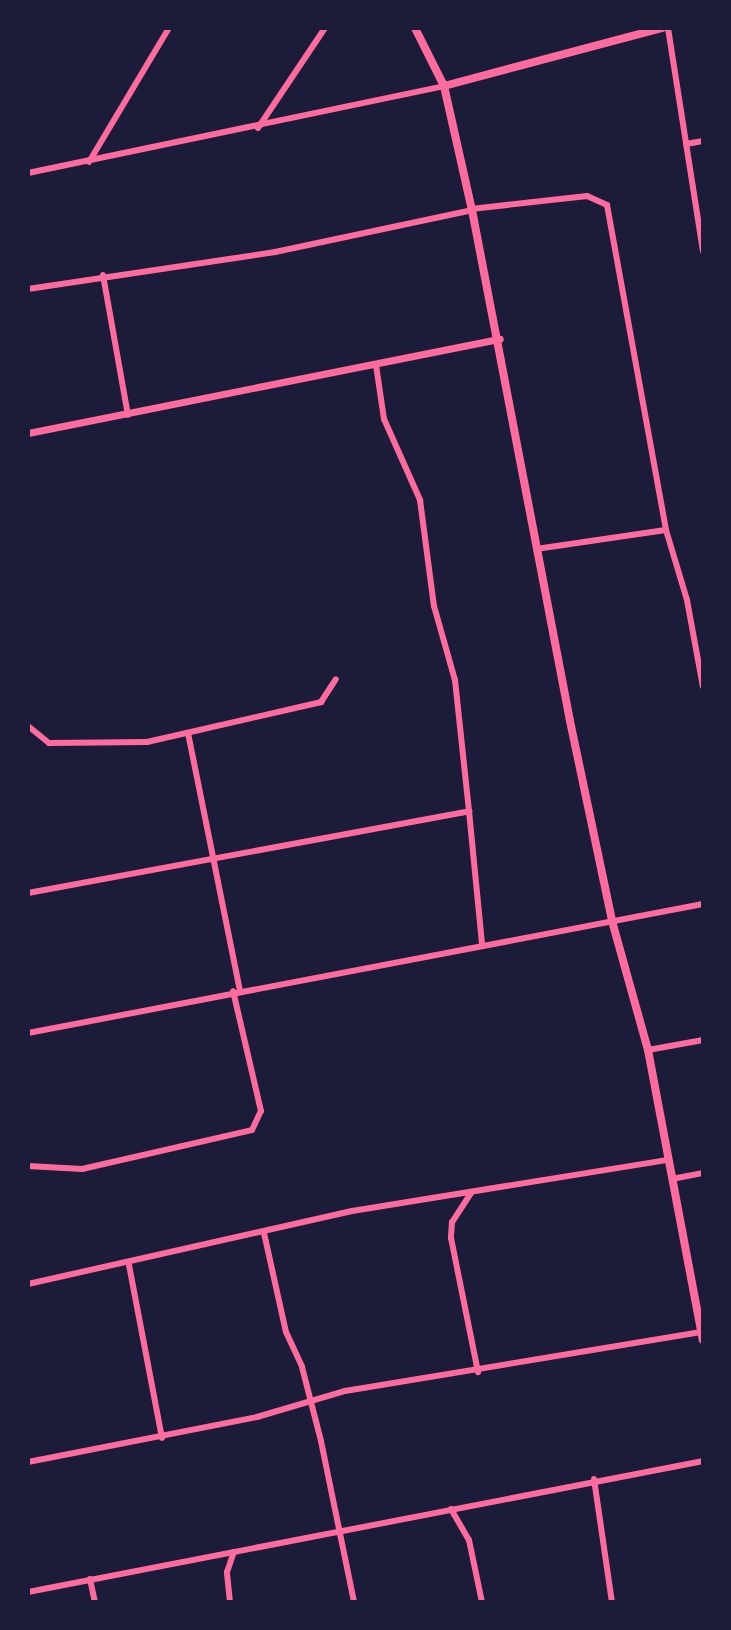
<!DOCTYPE html>
<html>
<head>
<meta charset="utf-8">
<style>
	body { margin:0 }
	#map { position:relative; width:731px; height:1630px; overflow:hidden; background:#1b1b3a; font-family:Signika,sans-serif }
	div>[style] { position:absolute }
	[style*='--x'] { left:calc(var(--x)*1px); top:calc(var(--y)*1px); width:calc(var(--w)*1px); rotate:calc(var(--a)*1deg) }
	.minor>* { height:6px; margin:-3px; padding:0 3px; transform-origin:3px; border-radius:3px; background:#ff6b9d }
	.tertiary>* { height:7px; margin:-3.5px; padding:0 3.5px; transform-origin:3.5px; border-radius:3.5px; background:#ff6b9d }
	.secondary>* { height:8px; margin:-4px; padding:0 4px; transform-origin:4px; border-radius:4px; background:#ff6b9d }
	span { translate:-50% -50%; white-space:nowrap; text-align:center; line-height:1.15; -webkit-text-stroke:6px #1b1b3a; paint-order:stroke }
	.frame { position:absolute; inset:0; border:30px solid #1b1b3a; pointer-events:none }
</style>
</head>
<body>
<div id="map">
	<div class="minor">
		<i style="--x:668;--y:28;--w:226;--a:81.1"></i>
		<i style="--x:258;--y:128;--w:120;--a:-56.2"></i>
		<i style="--x:686;--y:144;--w:17;--a:-10"></i>
		<i style="--x:89;--y:162;--w:156;--a:-59.2"></i>
		<i style="--x:28;--y:173;--w:425;--a:-11.8"></i>
		<i style="--x:471;--y:209;--w:117;--a:-6.4"></i>
		<i style="--x:587;--y:196;--w:22;--a:24"></i>
		<i style="--x:607;--y:205;--w:330;--a:79.7"></i>
		<i style="--x:666;--y:530;--w:73;--a:73.3"></i>
		<i style="--x:687;--y:600;--w:88;--a:79.6"></i>
		<i style="--x:103;--y:275;--w:142;--a:79.9"></i>
		<i style="--x:28;--y:289;--w:250;--a:-8.5"></i>
		<i style="--x:275;--y:252;--w:201;--a:-12"></i>
		<i style="--x:376;--y:365;--w:55;--a:81.6"></i>
		<i style="--x:384;--y:419;--w:89;--a:66"></i>
		<i style="--x:420;--y:500;--w:107;--a:82.5"></i>
		<i style="--x:434;--y:606;--w:77;--a:74.2"></i>
		<i style="--x:455;--y:680;--w:132;--a:83.9"></i>
		<i style="--x:536;--y:549;--w:131;--a:-8.3"></i>
		<i style="--x:28;--y:726;--w:27;--a:39"></i>
		<i style="--x:49;--y:743;--w:98;--a:-0.6"></i>
		<i style="--x:147;--y:742;--w:179;--a:-12.9"></i>
		<i style="--x:321;--y:702;--w:27;--a:-57"></i>
		<i style="--x:188;--y:733;--w:262;--a:78.6"></i>
		<i style="--x:28;--y:893;--w:449;--a:-10.5"></i>
		<i style="--x:469;--y:811;--w:133;--a:84.4"></i>
		<i style="--x:28;--y:1033;--w:687;--a:-10.82"></i>
		<i style="--x:648;--y:1050;--w:56;--a:-10.3"></i>
		<i style="--x:28;--y:1166;--w:54;--a:3.2"></i>
		<i style="--x:82;--y:1169;--w:174;--a:-12.9"></i>
		<i style="--x:252;--y:1130;--w:21;--a:-65"></i>
		<i style="--x:261;--y:1111;--w:123;--a:-103.1"></i>
		<i style="--x:672;--y:1179;--w:32;--a:-11"></i>
		<i style="--x:471;--y:1193;--w:35;--a:123"></i>
		<i style="--x:452;--y:1222;--w:16;--a:94"></i>
		<i style="--x:451;--y:1238;--w:137;--a:78.6"></i>
		<i style="--x:264;--y:1233;--w:101;--a:77.5"></i>
		<i style="--x:286;--y:1332;--w:38;--a:65"></i>
		<i style="--x:302;--y:1367;--w:76;--a:75.6"></i>
		<i style="--x:321;--y:1441;--w:164;--a:78.4"></i>
		<i style="--x:129;--y:1265;--w:176;--a:79.2"></i>
		<i style="--x:28;--y:1284;--w:332;--a:-12.7"></i>
		<i style="--x:352;--y:1211;--w:320;--a:-9.2"></i>
		<i style="--x:28;--y:1462;--w:233;--a:-11.1"></i>
		<i style="--x:257;--y:1417;--w:92;--a:-16.5"></i>
		<i style="--x:345;--y:1391;--w:361;--a:-9.4"></i>
		<i style="--x:594;--y:1479;--w:124;--a:81.7"></i>
		<i style="--x:451;--y:1509;--w:36;--a:60"></i>
		<i style="--x:469;--y:1540;--w:63;--a:78.2"></i>
		<i style="--x:90;--y:1579;--w:24;--a:78"></i>
		<i style="--x:28;--y:1592;--w:688;--a:-10.98"></i>
		<i style="--x:230;--y:1602;--w:30;--a:-96"></i>
		<i style="--x:227;--y:1572;--w:21;--a:-71"></i>
	</div>
	<div class="tertiary">
		<i style="--x:28;--y:433;--w:481;--a:-11.3"></i>
	</div>
	<div class="secondary">
		<i style="--x:415;--y:28;--w:65;--a:63.4"></i>
		<i style="--x:444;--y:86;--w:127;--a:77.3"></i>
		<i style="--x:472;--y:210;--w:520;--a:79.14"></i>
		<i style="--x:570;--y:721;--w:204;--a:78.1"></i>
		<i style="--x:612;--y:921;--w:134;--a:74.4"></i>
		<i style="--x:648;--y:1050;--w:295;--a:79.3"></i>
		<i style="--x:444;--y:86;--w:226;--a:-14.9"></i>
	</div>
	<div class="frame"></div>
</div>
</body>
</html>
